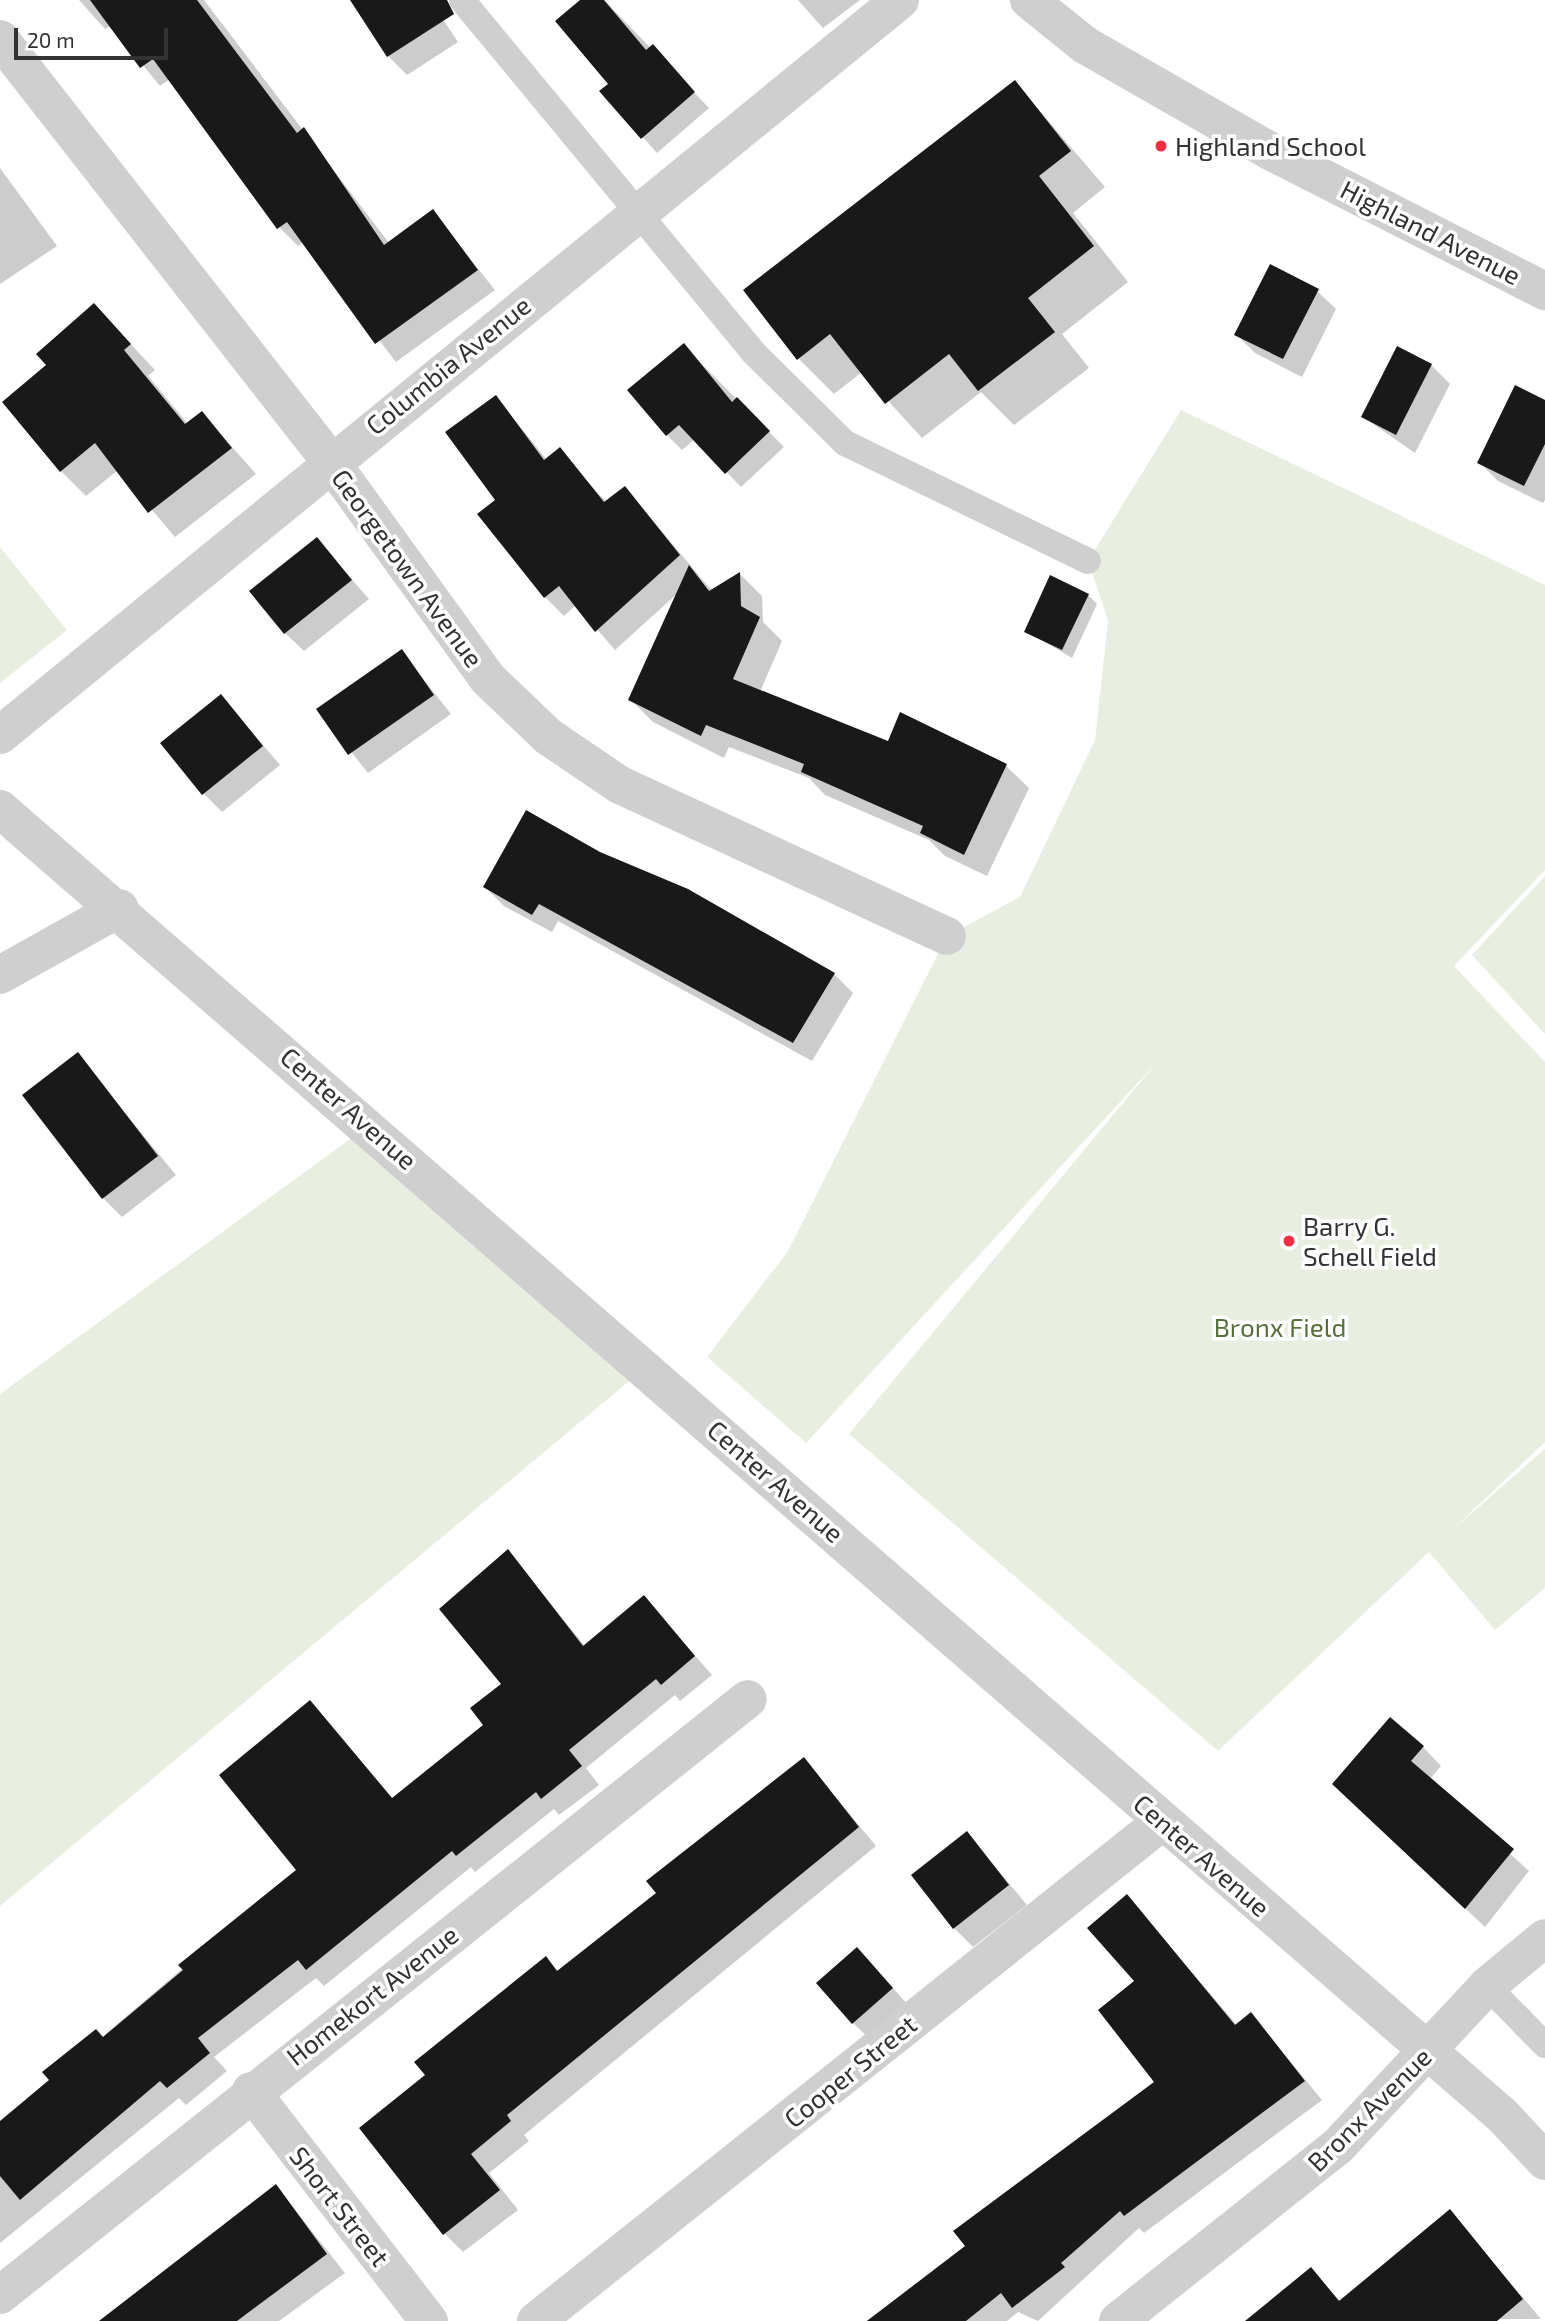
<!DOCTYPE html>
<html>
<head>
<meta charset="utf-8">
<style>
	body { margin:0 }
	#map { position:relative; width:1545px; height:2321px; overflow:hidden; background:#fff; font-family:"Exo 2",sans-serif }
	div>[style] { position:absolute }
	[style*='--x'] { left:calc(var(--x)*1px); top:calc(var(--y)*1px); width:calc(var(--w)*1px); rotate:calc(var(--a)*1deg) }
	.green>* { inset:0; background:#e9efe0 }
	.shadow>* { inset:0; background:#0003 }
	.building>* { inset:0; background:#191919 }
	.service>* { height:26px; margin:-13px; padding:0 13px; transform-origin:13px; border-radius:13px; background:#cfcfcf }
	.minor>* { height:38px; margin:-19px; padding:0 19px; transform-origin:19px; border-radius:19px; background:#cfcfcf }
	.tertiary>* { height:38px; margin:-19px; padding:0 19px; transform-origin:19px; border-radius:19px; background:#cfcfcf }
	.dots>* { width:19px; height:19px; translate:-50% -50%; box-sizing:border-box; border:4px solid #fff; border-radius:50% }
	span { translate:-50% -50%; white-space:nowrap; text-align:center; line-height:1.15; -webkit-text-stroke:7px #fff; paint-order:stroke }
	.poi-label { font-size:26px; color:#323232 }
	.left { translate:0 -50%; text-align:left }
	.street-label { font-size:26px; color:#323232 }
	.park-label { font-size:26px; color:#57713c }
	.scale { position:absolute; left:14px; top:28px; width:154px; height:32px; box-sizing:border-box; border:4px solid #323232; border-top:0; padding-left:9px; font-size:21px; line-height:24px; white-space:nowrap; color:#323232; -webkit-text-stroke:5px #fff; paint-order:stroke }
</style>
</head>
<body>
<div id="map">
	<div class="green">
		<i style="clip-path:polygon(1181px 410px,1545px 585px,1545px 870px,1454px 966px,1545px 1062px,1545px 1442px,1450px 1532px,1545px 1449px,1545px 1588px,1495px 1630px,1429px 1552px,1218px 1751px,849px 1434px,1157px 1062px,806px 1443px,707px 1357px,788px 1251px,947px 936px,1020px 897px,1095px 740px,1108px 620px,1088px 561px)"></i>
		<i style="clip-path:polygon(0 547px,67px 630px,0 683px)"></i>
		<i style="clip-path:polygon(1545px 876px,1545px 1034px,1472px 955px)"></i>
		<i style="clip-path:polygon(368px 1126px,646px 1367px,0 1906px,0 1394px)"></i>
	</div>
	<div class="shadow">
		<i style="clip-path:polygon(79px 0,204px 0,389px 243px,433px 212px,495px 290px,396px 362px,303px 242px,298px 246px,279px 227px,170px 79px,160px 86px,111px 26px,105px 29px)"></i>
		<i style="clip-path:polygon(361px 0,430px 0,458px 42px,407px 75px,388px 56px)"></i>
		<i style="clip-path:polygon(583px 0,604px 0,709px 108px,657px 153px,602px 91px,610px 84px)"></i>
		<i style="clip-path:polygon(798px 0,860px 0,823px 28px)"></i>
		<i style="clip-path:polygon(1015px 82px,1105px 187px,1073px 213px,1128px 282px,1062px 334px,1089px 368px,1014px 425px,981px 392px,922px 438px,862px 372px,834px 394px,799px 359px)"></i>
		<i style="clip-path:polygon(0 168px,57px 246px,0 284px)"></i>
		<i style="clip-path:polygon(1317px 291px,1336px 309px,1302px 377px,1255px 353px,1236px 334px)"></i>
		<i style="clip-path:polygon(94px 305px,155px 370px,148px 376px,188px 424px,202px 413px,256px 474px,175px 537px,118px 470px,86px 496px,61px 471px,48px 365px)"></i>
		<i style="clip-path:polygon(683px 345px,784px 447px,741px 487px,695px 439px,682px 450px,667px 435px)"></i>
		<i style="clip-path:polygon(1431px 365px,1450px 384px,1415px 453px,1363px 417px)"></i>
		<i style="clip-path:polygon(496px 397px,547px 460px,559px 450px,606px 502px,625px 488px,712px 591px,740px 574px,762px 596px,763px 622px,782px 641px,760px 692px,889px 744px,901px 714px,1006px 766px,1029px 788px,987px 876px,945px 856px,929px 840px,825px 795px,809px 778px,729px 747px,724px 758px,653px 722px,630px 699px,678px 593px,615px 650px,576px 605px,564px 616px,545px 597px,497px 500px)"></i>
		<i style="clip-path:polygon(1545px 402px,1545px 500px,1543px 503px,1498px 481px,1479px 462px)"></i>
		<i style="clip-path:polygon(317px 540px,369px 599px,304px 651px,285px 633px)"></i>
		<i style="clip-path:polygon(1088px 595px,1097px 604px,1072px 658px,1026px 631px)"></i>
		<i style="clip-path:polygon(401px 651px,451px 714px,368px 773px,318px 710px)"></i>
		<i style="clip-path:polygon(221px 696px,280px 765px,222px 812px,203px 793px)"></i>
		<i style="clip-path:polygon(599px 854px,834px 974px,853px 993px,812px 1061px,558px 921px,552px 932px,504px 906px,485px 887px)"></i>
		<i style="clip-path:polygon(77px 1055px,176px 1175px,122px 1217px,103px 1198px)"></i>
		<i style="clip-path:polygon(508px 1552px,585px 1646px,644px 1597px,712px 1675px,680px 1701px,675px 1695px,586px 1768px,599px 1785px,559px 1815px,554px 1809px,475px 1872px,471px 1867px,324px 1986px,316px 1978px,214px 2057px,227px 2071px,186px 2105px,179px 2098px,0 2243px,0 2124px,298px 1870px,310px 1702px,393px 1799px,486px 1725px,504px 1684px)"></i>
		<i style="clip-path:polygon(1423px 1747px,1441px 1766px,1429px 1780px,1529px 1871px,1485px 1927px,1353px 1802px)"></i>
		<i style="clip-path:polygon(804px 1759px,876px 1846px,524px 2135px,529px 2141px,489px 2173px,518px 2210px,463px 2252px,445px 2234px,427px 2075px,545px 1958px,559px 1972px,659px 1894px)"></i>
		<i style="clip-path:polygon(967px 1833px,1027px 1905px,973px 1947px,954px 1928px)"></i>
		<i style="clip-path:polygon(1126px 1896px,1237px 2025px,1251px 2014px,1322px 2100px,1144px 2233px,1139px 2228px,1038px 2321px,1018px 2312px,1007px 2321px,866px 2321px,967px 2246px,1157px 2082px)"></i>
		<i style="clip-path:polygon(875px 1968px,910px 2007px,872px 2041px,853px 2023px)"></i>
		<i style="clip-path:polygon(276px 2186px,345px 2273px,279px 2321px,99px 2321px)"></i>
		<i style="clip-path:polygon(1450px 2212px,1541px 2319px,1247px 2321px,1311px 2270px,1341px 2302px)"></i>
	</div>
	<div class="building">
		<i style="clip-path:polygon(90px 0,197px 0,297px 133px,304px 127px,384px 245px,433px 209px,478px 270px,375px 344px,287px 222px,277px 229px,153px 59px,140px 68px)"></i>
		<i style="clip-path:polygon(350px 0,447px 0,454px 14px,387px 57px)"></i>
		<i style="clip-path:polygon(580px 0,604px 0,646px 50px,653px 44px,695px 92px,641px 139px,599px 91px,608px 84px,555px 21px)"></i>
		<i style="clip-path:polygon(1015px 80px,1071px 151px,1039px 176px,1094px 246px,1028px 298px,1055px 332px,978px 391px,949px 354px,885px 404px,830px 334px,797px 360px,743px 290px)"></i>
		<i style="clip-path:polygon(1270px 264px,1319px 289px,1283px 359px,1234px 335px)"></i>
		<i style="clip-path:polygon(94px 303px,131px 344px,124px 350px,185px 424px,202px 411px,232px 448px,148px 513px,95px 443px,60px 472px,2px 402px,46px 365px,36px 354px)"></i>
		<i style="clip-path:polygon(684px 343px,732px 402px,737px 397px,770px 431px,725px 474px,679px 425px,666px 436px,627px 390px)"></i>
		<i style="clip-path:polygon(1397px 346px,1432px 364px,1396px 435px,1361px 417px)"></i>
		<i style="clip-path:polygon(1515px 385px,1545px 400px,1545px 444px,1524px 486px,1477px 463px)"></i>
		<i style="clip-path:polygon(496px 395px,544px 460px,560px 447px,604px 502px,625px 486px,680px 555px,595px 632px,559px 586px,544px 598px,477px 514px,495px 500px,445px 432px)"></i>
		<i style="clip-path:polygon(317px 537px,352px 580px,284px 634px,249px 591px)"></i>
		<i style="clip-path:polygon(689px 565px,709px 591px,740px 572px,741px 606px,760px 617px,733px 679px,888px 741px,900px 712px,1007px 764px,964px 855px,920px 833px,923px 826px,801px 772px,804px 764px,706px 725px,701px 736px,628px 700px)"></i>
		<i style="clip-path:polygon(1050px 575px,1089px 594px,1062px 650px,1024px 632px)"></i>
		<i style="clip-path:polygon(402px 649px,434px 695px,348px 755px,316px 709px)"></i>
		<i style="clip-path:polygon(221px 694px,263px 746px,202px 795px,160px 743px)"></i>
		<i style="clip-path:polygon(526px 810px,600px 852px,688px 889px,835px 973px,793px 1043px,539px 904px,532px 915px,483px 887px)"></i>
		<i style="clip-path:polygon(78px 1052px,158px 1156px,102px 1199px,22px 1095px)"></i>
		<i style="clip-path:polygon(508px 1549px,583px 1646px,644px 1595px,695px 1656px,661px 1685px,656px 1679px,569px 1750px,582px 1766px,541px 1799px,536px 1792px,456px 1856px,452px 1851px,306px 1970px,298px 1960px,198px 2038px,210px 2053px,167px 2088px,160px 2081px,20px 2200px,0 2176px,0 2121px,49px 2080px,42px 2072px,96px 2029px,103px 2037px,183px 1970px,178px 1965px,296px 1870px,219px 1775px,310px 1700px,392px 1798px,483px 1725px,470px 1708px,501px 1684px,439px 1609px)"></i>
		<i style="clip-path:polygon(1390px 1717px,1424px 1746px,1411px 1761px,1514px 1849px,1465px 1909px,1332px 1784px)"></i>
		<i style="clip-path:polygon(804px 1757px,859px 1827px,507px 2115px,511px 2121px,471px 2154px,500px 2190px,443px 2235px,359px 2128px,425px 2075px,414px 2062px,546px 1956px,557px 1971px,656px 1893px,646px 1881px)"></i>
		<i style="clip-path:polygon(967px 1831px,1009px 1885px,953px 1929px,911px 1875px)"></i>
		<i style="clip-path:polygon(1127px 1894px,1235px 2025px,1251px 2012px,1305px 2081px,1124px 2216px,1120px 2211px,1061px 2263px,1065px 2267px,1012px 2308px,1001px 2293px,966px 2321px,867px 2321px,965px 2246px,953px 2231px,1154px 2082px,1098px 2010px,1134px 1981px,1087px 1928px)"></i>
		<i style="clip-path:polygon(857px 1947px,893px 1988px,852px 2024px,816px 1983px)"></i>
		<i style="clip-path:polygon(276px 2184px,327px 2254px,237px 2321px,99px 2321px)"></i>
		<i style="clip-path:polygon(1450px 2209px,1523px 2299px,1497px 2321px,1245px 2321px,1311px 2267px,1339px 2301px)"></i>
	</div>
	<div class="service">
		<i style="--x:462;--y:0;--w:457;--a:50.4"></i>
		<i style="--x:753;--y:352;--w:129;--a:44.7"></i>
		<i style="--x:845;--y:443;--w:270;--a:25.9"></i>
		<i style="--x:1487;--y:1986;--w:83;--a:45.5"></i>
	</div>
	<div class="minor">
		<i style="--x:0;--y:39;--w:537;--a:51.96"></i>
		<i style="--x:331;--y:462;--w:268;--a:54.1"></i>
		<i style="--x:488;--y:679;--w:84;--a:43.6"></i>
		<i style="--x:549;--y:737;--w:86;--a:34.1"></i>
		<i style="--x:620;--y:785;--w:360;--a:24.8"></i>
		<i style="--x:0;--y:735;--w:1162;--a:-39.24"></i>
		<i style="--x:0;--y:975;--w:137;--a:-29.2"></i>
		<i style="--x:251;--y:2091;--w:291;--a:52.3"></i>
		<i style="--x:0;--y:2295;--w:956;--a:-38.55"></i>
		<i style="--x:536;--y:2321;--w:802;--a:-38.57"></i>
		<i style="--x:1118;--y:2321;--w:280;--a:-38.5"></i>
		<i style="--x:1337;--y:2147;--w:220;--a:-47"></i>
		<i style="--x:1487;--y:1986;--w:75;--a:-39.6"></i>
	</div>
	<div class="tertiary">
		<i style="--x:1029;--y:0;--w:72;--a:38.8"></i>
		<i style="--x:1085;--y:45;--w:213;--a:29.8"></i>
		<i style="--x:1270;--y:151;--w:309;--a:27"></i>
		<i style="--x:0;--y:809;--w:1990;--a:41.01"></i>
		<i style="--x:1502;--y:2115;--w:63;--a:46.9"></i>
	</div>
	<div class="dots">
		<i style="left:1161px;top:146px;background:#ee2f44"></i>
		<i style="left:1289px;top:1241px;background:#ee2f44"></i>
	</div>
	<div class="poi-label">
		<span class="left" style="left:1175px;top:146px">Highland School</span>
		<span class="left" style="left:1303px;top:1241px">Barry G.<br>Schell Field</span>
	</div>
	<div class="street-label">
		<span style="left:1431px;top:232px;rotate:27deg">Highland Avenue</span>
		<span style="left:448px;top:365px;rotate:-39deg">Columbia Avenue</span>
		<span style="left:408px;top:568px;rotate:54deg">Georgetown Avenue</span>
		<span style="left:349px;top:1108px;rotate:41deg">Center Avenue</span>
		<span style="left:776px;top:1481px;rotate:41deg">Center Avenue</span>
		<span style="left:1202px;top:1855px;rotate:41deg">Center Avenue</span>
		<span style="left:372px;top:1995px;rotate:-38deg">Homekort Avenue</span>
		<span style="left:850px;top:2071px;rotate:-39deg">Cooper Street</span>
		<span style="left:1369px;top:2109px;rotate:-45deg">Bronx Avenue</span>
		<span style="left:340px;top:2206px;rotate:52deg">Short Street</span>
	</div>
	<div class="park-label">
		<span style="left:1280px;top:1327px">Bronx Field</span>
	</div>
	<div class="scale">20 m</div>
</div>
</body>
</html>
